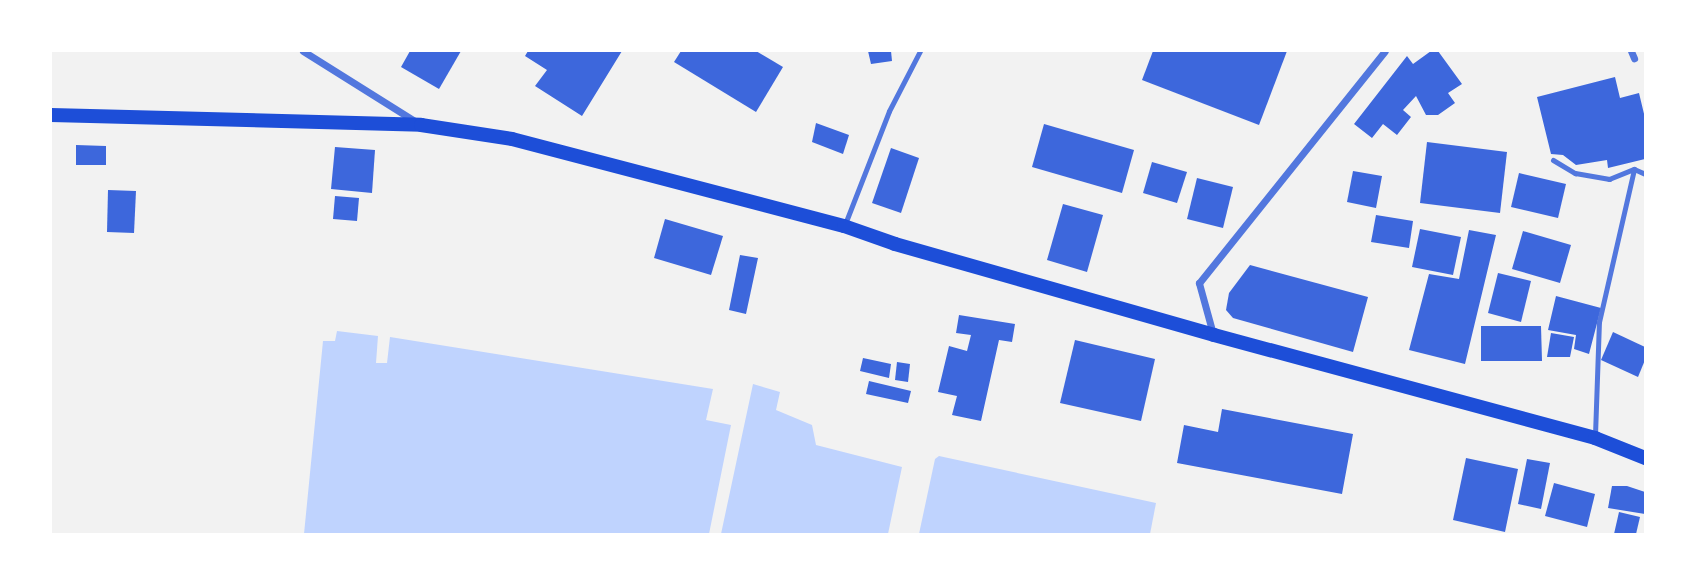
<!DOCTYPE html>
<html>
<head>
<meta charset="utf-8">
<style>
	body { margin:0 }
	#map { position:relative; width:1696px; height:585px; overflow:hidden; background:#f2f2f2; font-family:Ubuntu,sans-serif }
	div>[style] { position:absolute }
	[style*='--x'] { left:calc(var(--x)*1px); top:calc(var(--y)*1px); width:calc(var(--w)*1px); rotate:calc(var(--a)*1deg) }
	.water>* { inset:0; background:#bfd3fe }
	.building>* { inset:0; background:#3d67dc }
	.service>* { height:5px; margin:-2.5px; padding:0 2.5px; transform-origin:2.5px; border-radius:2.5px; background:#5277de }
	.minor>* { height:7px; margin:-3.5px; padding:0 3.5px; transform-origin:3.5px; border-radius:3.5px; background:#5277de }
	.secondary>* { height:14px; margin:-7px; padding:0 7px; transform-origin:7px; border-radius:7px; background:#1d4ed8 }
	span { translate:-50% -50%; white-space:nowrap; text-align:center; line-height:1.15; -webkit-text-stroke:5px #fff; paint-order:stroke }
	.frame { position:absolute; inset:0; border:52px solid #fff; pointer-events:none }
</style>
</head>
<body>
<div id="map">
	<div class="water">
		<i style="clip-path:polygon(337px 331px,378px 336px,376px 363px,387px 363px,390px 337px,713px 389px,706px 420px,731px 425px,709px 534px,304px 534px,323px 341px,335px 341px)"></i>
		<i style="clip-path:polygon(753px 384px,780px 392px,776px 410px,812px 425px,816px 445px,902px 467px,888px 534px,721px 534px)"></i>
		<i style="clip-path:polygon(939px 456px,1156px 503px,1150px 534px,919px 534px,935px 459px)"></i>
	</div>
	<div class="building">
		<i style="clip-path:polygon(410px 51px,461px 51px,439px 89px,401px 67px)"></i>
		<i style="clip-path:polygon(528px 51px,622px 51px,582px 116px,535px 86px,547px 70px,525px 56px)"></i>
		<i style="clip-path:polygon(681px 51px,756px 51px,783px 67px,756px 112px,674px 62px)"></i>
		<i style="clip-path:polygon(868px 51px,891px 51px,892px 61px,871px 64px)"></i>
		<i style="clip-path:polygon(1153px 51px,1287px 51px,1259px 125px,1142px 80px)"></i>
		<i style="clip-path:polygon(1431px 51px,1438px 51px,1462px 84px,1448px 93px,1455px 103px,1438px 115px,1426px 115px,1416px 96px,1403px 110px,1411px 117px,1397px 135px,1383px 124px,1372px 138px,1354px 124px,1407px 56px,1413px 64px)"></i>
		<i style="clip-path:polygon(1615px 77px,1620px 98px,1639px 93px,1645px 118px,1645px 159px,1608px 168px,1607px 160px,1576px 165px,1563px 155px,1551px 154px,1537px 97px)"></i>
		<i style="clip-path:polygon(816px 123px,849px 135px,843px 154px,812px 142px)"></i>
		<i style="clip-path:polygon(1044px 124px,1134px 150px,1122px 193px,1032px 167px)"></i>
		<i style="clip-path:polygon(1427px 142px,1507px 152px,1500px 213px,1420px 203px)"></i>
		<i style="clip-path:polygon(76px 145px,106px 146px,106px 165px,76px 165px)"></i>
		<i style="clip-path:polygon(335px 147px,375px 150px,372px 193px,331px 189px)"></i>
		<i style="clip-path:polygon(891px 148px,919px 158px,901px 213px,872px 203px)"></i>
		<i style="clip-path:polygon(1152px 162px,1187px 172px,1177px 203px,1143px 193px)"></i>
		<i style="clip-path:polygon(1353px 171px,1382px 176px,1376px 208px,1347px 202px)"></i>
		<i style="clip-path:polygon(1519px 173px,1566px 184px,1558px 218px,1511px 207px)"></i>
		<i style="clip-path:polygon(1197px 178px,1233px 187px,1223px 228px,1187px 219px)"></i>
		<i style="clip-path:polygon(108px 190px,136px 191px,134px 233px,107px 232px)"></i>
		<i style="clip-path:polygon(335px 196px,359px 198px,357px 221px,333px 219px)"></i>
		<i style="clip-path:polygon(1063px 204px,1103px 215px,1087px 272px,1047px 260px)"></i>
		<i style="clip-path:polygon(1376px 215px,1413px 221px,1409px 248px,1371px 242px)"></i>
		<i style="clip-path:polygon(665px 219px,723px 236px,711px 275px,654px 258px)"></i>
		<i style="clip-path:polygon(1420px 229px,1461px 237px,1453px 275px,1412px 267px)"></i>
		<i style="clip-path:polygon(1469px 230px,1496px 235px,1465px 364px,1409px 350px,1429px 274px,1459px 279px)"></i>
		<i style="clip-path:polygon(1523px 231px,1571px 245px,1560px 283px,1512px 269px)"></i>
		<i style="clip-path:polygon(740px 255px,758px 258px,746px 314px,729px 310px)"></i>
		<i style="clip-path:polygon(1250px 265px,1368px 297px,1353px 352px,1233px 318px,1226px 310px,1229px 293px)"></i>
		<i style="clip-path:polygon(1498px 273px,1531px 281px,1521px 322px,1488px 313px)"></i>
		<i style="clip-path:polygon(1556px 296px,1601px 308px,1589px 354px,1574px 349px,1576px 335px,1548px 330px)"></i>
		<i style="clip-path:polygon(959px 315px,1015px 324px,1012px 342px,999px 340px,981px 421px,952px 415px,957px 396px,938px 392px,949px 346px,967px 351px,971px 335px,956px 333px)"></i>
		<i style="clip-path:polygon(1481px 326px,1541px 326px,1542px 361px,1481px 361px)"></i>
		<i style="clip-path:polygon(1613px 332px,1645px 347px,1645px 360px,1638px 377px,1601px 360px)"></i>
		<i style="clip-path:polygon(1551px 333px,1574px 337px,1570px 357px,1547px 357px)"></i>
		<i style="clip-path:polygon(1075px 340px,1155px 359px,1141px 421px,1060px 403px)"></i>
		<i style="clip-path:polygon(863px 358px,891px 364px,889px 378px,860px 371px)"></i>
		<i style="clip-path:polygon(897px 362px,910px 364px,908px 382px,895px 380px)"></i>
		<i style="clip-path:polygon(869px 381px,911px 391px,908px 403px,866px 394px)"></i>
		<i style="clip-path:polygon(1222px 409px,1353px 434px,1342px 494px,1177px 463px,1184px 425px,1218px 432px)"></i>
		<i style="clip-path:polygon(1466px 458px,1518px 469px,1505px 532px,1453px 520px)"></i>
		<i style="clip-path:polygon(1527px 459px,1550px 463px,1541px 509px,1518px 504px)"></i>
		<i style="clip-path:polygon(1554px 483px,1595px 494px,1587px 527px,1545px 516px)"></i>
		<i style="clip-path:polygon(1612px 486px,1627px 486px,1645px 492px,1645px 514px,1608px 508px)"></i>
		<i style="clip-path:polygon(1619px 512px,1640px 517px,1636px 534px,1614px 534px)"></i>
	</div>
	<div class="service">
		<i style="--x:1553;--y:160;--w:26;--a:31"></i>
		<i style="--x:1575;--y:173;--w:35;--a:10"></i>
		<i style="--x:1609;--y:179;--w:27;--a:-22"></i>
		<i style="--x:1634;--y:169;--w:12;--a:24"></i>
		<i style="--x:845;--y:224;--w:121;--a:-68.7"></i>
		<i style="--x:889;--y:111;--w:68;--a:-62.7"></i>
		<i style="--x:1595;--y:435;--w:113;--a:-88"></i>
		<i style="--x:1599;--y:322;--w:157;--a:-77.1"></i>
	</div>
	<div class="minor">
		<i style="--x:303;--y:51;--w:136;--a:32.1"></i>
		<i style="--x:1631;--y:51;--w:8;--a:67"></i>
		<i style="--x:1213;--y:334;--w:53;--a:-105.4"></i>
		<i style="--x:1199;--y:283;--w:297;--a:-51.3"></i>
	</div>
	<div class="secondary">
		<i style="--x:51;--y:115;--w:370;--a:1.5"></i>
		<i style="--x:421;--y:125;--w:92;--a:8.7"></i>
		<i style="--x:512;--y:139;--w:343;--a:14.7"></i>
		<i style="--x:844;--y:226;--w:54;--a:19.4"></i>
		<i style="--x:895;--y:244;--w:332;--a:15.9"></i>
		<i style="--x:1214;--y:335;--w:395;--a:15.1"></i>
		<i style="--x:1595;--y:438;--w:54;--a:21.8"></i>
	</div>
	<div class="frame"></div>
</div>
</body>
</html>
